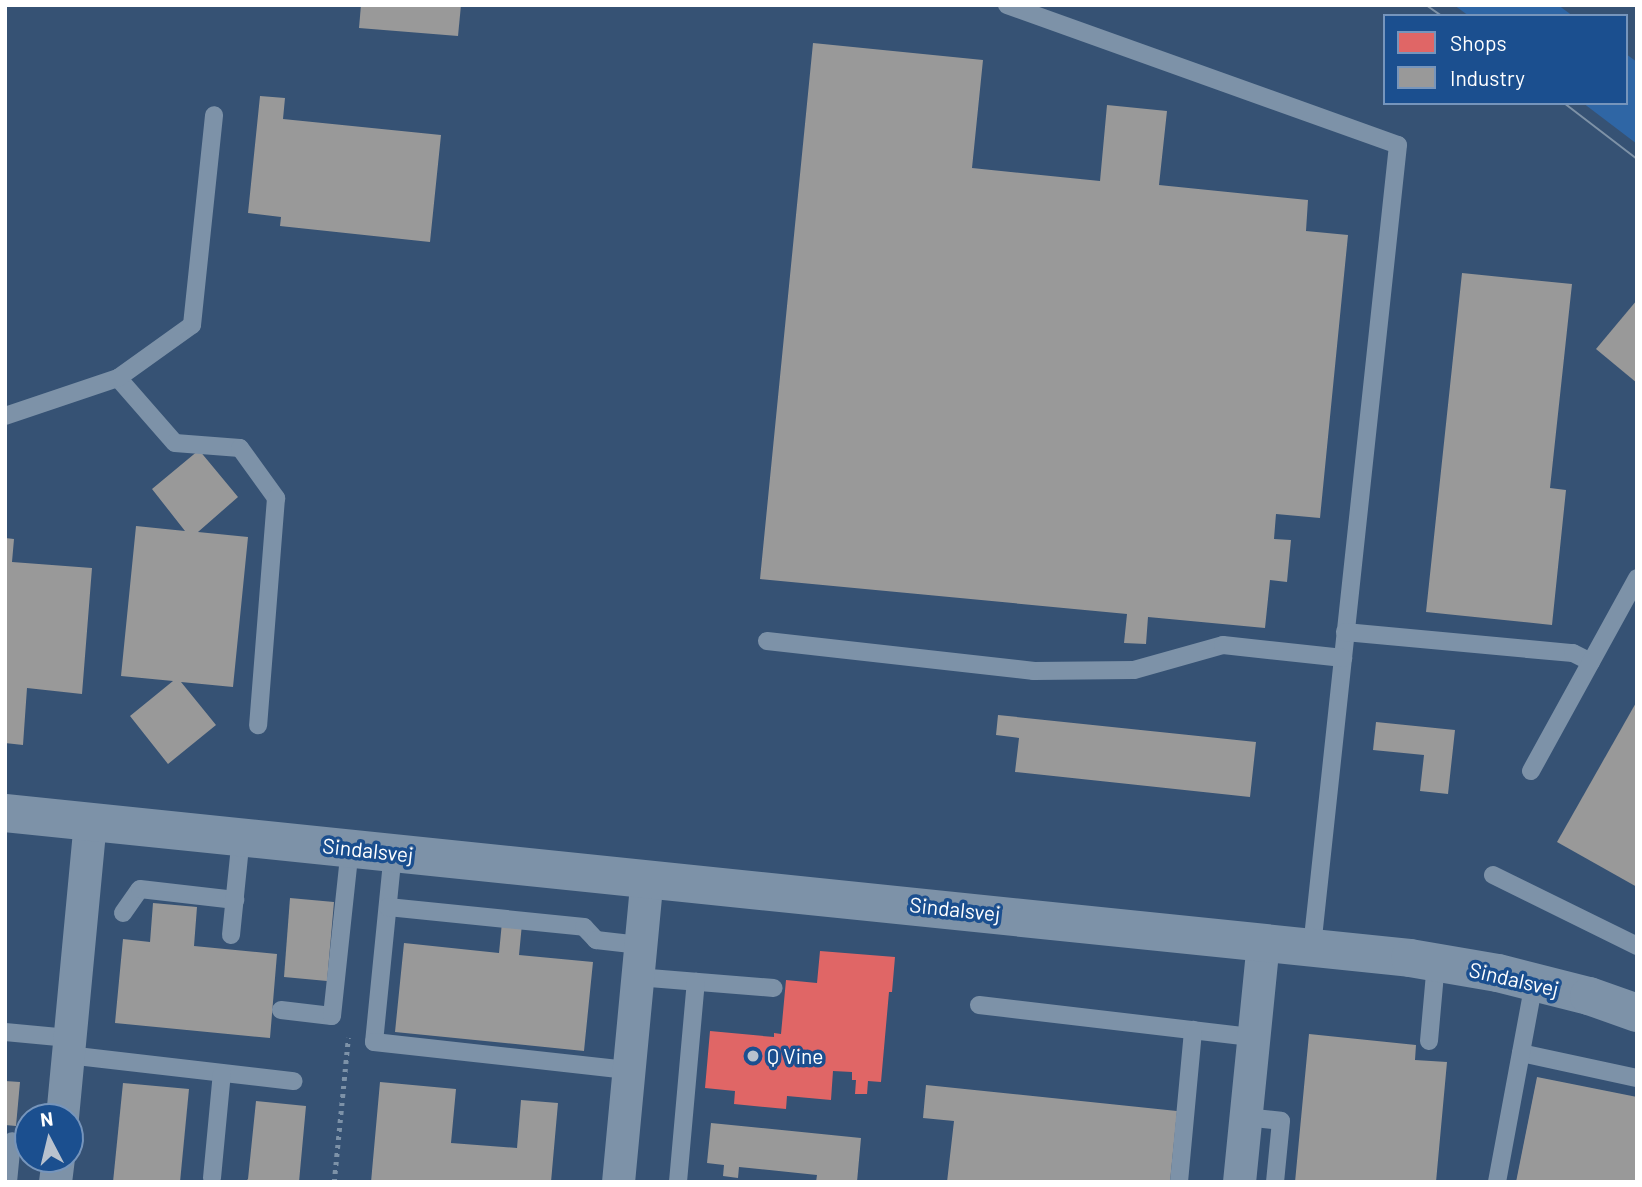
<!DOCTYPE html>
<html>
<head>
<meta charset="utf-8">
<style>
	body { margin:0 }
	#map { position:relative; width:1642px; height:1187px; overflow:hidden; background:#365274; font-family:Barlow,sans-serif }
	div>[style] { position:absolute }
	[style*='--x'] { left:calc(var(--x)*1px); top:calc(var(--y)*1px); width:calc(var(--w)*1px); rotate:calc(var(--a)*1deg) }
	.green>* { inset:0; background:#2f66a5 }
	.shops>* { inset:0; background:#e06666 }
	.industry>* { inset:0; background:#999 }
	.path>* { height:4.5px; margin-top:-2.25px; transform-origin:0; background:repeating-linear-gradient(90deg,#7d92a8 0 3.5px,transparent 0 8.5px) }
	.service>* { height:18px; margin:-9px; padding:0 9px; transform-origin:9px; border-radius:9px; background:#7d92a8 }
	.minor>* { height:33px; margin:-16.5px; padding:0 16.5px; transform-origin:16.5px; border-radius:16.5px; background:#7d92a8 }
	.tertiary>* { height:38px; margin:-19px; padding:0 19px; transform-origin:19px; border-radius:19px; background:#7d92a8 }
	.tram>* { height:2px; margin:-1px; padding:0 1px; transform-origin:1px; border-radius:1px; background:#7e92a7 }
	.dots>* { width:19px; height:19px; translate:-50% -50%; box-sizing:border-box; border:4px solid #1b4f8f; border-radius:50% }
	span { translate:-50% -50%; white-space:nowrap; text-align:center; line-height:1.15; -webkit-text-stroke:7px #1b4f8f; paint-order:stroke }
	.street-label { font-size:21px; color:#fff }
	.poi-label { font-size:21px; color:#fff }
	.left { translate:0 -50%; text-align:left }
	.frame { position:absolute; inset:0; border:7px solid #fff; pointer-events:none }
	.legend { position:absolute; left:1383px; top:14px; width:245px; height:91px; box-sizing:border-box; background:#1b4f8f; border:2px solid #7695bc; margin:0; padding:9px 12px; list-style:none; font-size:21px; color:#fff }
	.legend li { display:flex; align-items:center; gap:14px; height:35px }
	.legend b { width:35px; border:2px solid #7695bc }
	.north { position:absolute; left:14px; top:1103px; width:70px; height:70px; box-sizing:border-box; background:#1b4f8f; border:2px solid #7695bc; border-radius:50%; rotate:353deg; font-size:19px; font-weight:700; line-height:28px; text-align:center; color:#fff }
	.north::after { content:''; display:block; margin:auto; width:24px; height:32px; background:#b9c2ce; clip-path:polygon(50% 0,100% 100%,50% 72%,0 100%) }
</style>
</head>
<body>
<div id="map">
	<div class="green">
		<i style="clip-path:polygon(1454px 5px,1558px 5px,1573px 16px,1469px 16px)"></i>
		<i style="clip-path:polygon(1626px 54px,1637px 62px,1637px 144px,1583px 103px,1626px 103px)"></i>
	</div>
	<div class="shops">
		<i style="clip-path:polygon(820px 951px,895px 957px,892px 992px,889px 992px,881px 1082px,868px 1081px,867px 1094px,855px 1094px,856px 1080px,852px 1080px,852px 1072px,833px 1071px,831px 1100px,787px 1096px,786px 1109px,734px 1104px,735px 1091px,705px 1088px,710px 1031px,774px 1037px,774px 1033px,781px 1034px,786px 980px,817px 983px)"></i>
	</div>
	<div class="industry">
		<i style="clip-path:polygon(361px 5px,461px 5px,458px 36px,359px 28px)"></i>
		<i style="clip-path:polygon(813px 43px,983px 60px,972px 168px,1100px 181px,1107px 105px,1167px 111px,1159px 185px,1308px 200px,1306px 231px,1348px 235px,1320px 518px,1276px 514px,1274px 539px,1291px 540px,1287px 582px,1270px 580px,1265px 628px,1148px 617px,1146px 644px,1124px 643px,1127px 614px,760px 579px)"></i>
		<i style="clip-path:polygon(260px 96px,285px 98px,283px 119px,441px 135px,430px 242px,280px 226px,281px 217px,248px 213px)"></i>
		<i style="clip-path:polygon(1462px 273px,1572px 284px,1550px 488px,1566px 490px,1552px 625px,1426px 612px)"></i>
		<i style="clip-path:polygon(1637px 300px,1637px 383px,1596px 349px)"></i>
		<i style="clip-path:polygon(199px 450px,238px 497px,198px 532px,248px 537px,233px 687px,181px 682px,216px 725px,168px 764px,130px 716px,173px 681px,121px 676px,136px 526px,185px 531px,152px 489px)"></i>
		<i style="clip-path:polygon(5px 538px,14px 539px,12px 562px,92px 568px,82px 694px,27px 688px,23px 745px,5px 743px)"></i>
		<i style="clip-path:polygon(1637px 701px,1637px 887px,1557px 842px)"></i>
		<i style="clip-path:polygon(998px 715px,1256px 742px,1250px 797px,1015px 772px,1019px 738px,996px 735px)"></i>
		<i style="clip-path:polygon(1376px 722px,1455px 730px,1448px 794px,1420px 791px,1424px 755px,1373px 750px)"></i>
		<i style="clip-path:polygon(290px 898px,334px 902px,327px 981px,284px 977px)"></i>
		<i style="clip-path:polygon(153px 903px,197px 907px,194px 946px,277px 954px,270px 1038px,115px 1023px,123px 939px,150px 942px)"></i>
		<i style="clip-path:polygon(502px 922px,522px 924px,519px 955px,593px 962px,584px 1051px,395px 1032px,404px 943px,499px 953px)"></i>
		<i style="clip-path:polygon(1309px 1034px,1416px 1045px,1415px 1060px,1447px 1062px,1436px 1182px,1295px 1182px)"></i>
		<i style="clip-path:polygon(1537px 1077px,1637px 1097px,1637px 1182px,1516px 1182px)"></i>
		<i style="clip-path:polygon(5px 1081px,20px 1082px,16px 1126px,5px 1125px)"></i>
		<i style="clip-path:polygon(380px 1082px,456px 1089px,451px 1143px,517px 1148px,521px 1100px,558px 1103px,551px 1182px,371px 1182px)"></i>
		<i style="clip-path:polygon(123px 1083px,189px 1089px,180px 1182px,113px 1182px)"></i>
		<i style="clip-path:polygon(926px 1085px,1177px 1111px,1170px 1182px,947px 1182px,954px 1121px,923px 1118px)"></i>
		<i style="clip-path:polygon(256px 1101px,306px 1106px,299px 1182px,245px 1182px,248px 1179px)"></i>
		<i style="clip-path:polygon(711px 1123px,861px 1138px,857px 1182px,816px 1182px,817px 1175px,739px 1167px,738px 1178px,723px 1176px,724px 1165px,707px 1163px)"></i>
	</div>
	<div class="path">
		<i style="--x:334;--y:1182;--w:145;--a:-84.4"></i>
	</div>
	<div class="service">
		<i style="--x:1007;--y:5;--w:415;--a:19.7"></i>
		<i style="--x:1398;--y:145;--w:807;--a:96.12"></i>
		<i style="--x:118;--y:378;--w:86;--a:48.8"></i>
		<i style="--x:175;--y:443;--w:65;--a:4.4"></i>
		<i style="--x:240;--y:448;--w:62;--a:54.2"></i>
		<i style="--x:276;--y:498;--w:228;--a:94.5"></i>
		<i style="--x:5;--y:416;--w:119;--a:-18.6"></i>
		<i style="--x:118;--y:378;--w:91;--a:-35.6"></i>
		<i style="--x:192;--y:325;--w:211;--a:-84"></i>
		<i style="--x:1345;--y:632;--w:229;--a:5.3"></i>
		<i style="--x:1573;--y:653;--w:20;--a:27"></i>
		<i style="--x:767;--y:641;--w:269;--a:6.4"></i>
		<i style="--x:1034;--y:671;--w:100;--a:-0.6"></i>
		<i style="--x:1134;--y:670;--w:92;--a:-15.7"></i>
		<i style="--x:1223;--y:645;--w:121;--a:6.2"></i>
		<i style="--x:1531;--y:771;--w:220;--a:-61.2"></i>
		<i style="--x:393;--y:852;--w:191;--a:95.7"></i>
		<i style="--x:374;--y:1042;--w:257;--a:6.3"></i>
		<i style="--x:1493;--y:875;--w:161;--a:26.2"></i>
		<i style="--x:388;--y:907;--w:197;--a:5.8"></i>
		<i style="--x:584;--y:927;--w:18;--a:47"></i>
		<i style="--x:596;--y:940;--w:44;--a:6.5"></i>
		<i style="--x:123;--y:913;--w:29;--a:-55"></i>
		<i style="--x:140;--y:889;--w:96;--a:6.6"></i>
		<i style="--x:231;--y:935;--w:99;--a:-84.2"></i>
		<i style="--x:637;--y:977;--w:137;--a:4.6"></i>
		<i style="--x:979;--y:1005;--w:276;--a:6.7"></i>
		<i style="--x:281;--y:1010;--w:51;--a:6.7"></i>
		<i style="--x:332;--y:1016;--w:169;--a:-83.9"></i>
		<i style="--x:5;--y:1032;--w:64;--a:5.4"></i>
		<i style="--x:1429;--y:1041;--w:79;--a:-84.9"></i>
		<i style="--x:1521;--y:1053;--w:119;--a:12.2"></i>
		<i style="--x:68;--y:1055;--w:227;--a:6.6"></i>
		<i style="--x:1245;--y:1117;--w:36;--a:6"></i>
		<i style="--x:1281;--y:1121;--w:61;--a:95.6"></i>
		<i style="--x:212;--y:1178;--w:105;--a:-84.6"></i>
		<i style="--x:8;--y:1182;--w:41;--a:-84.4"></i>
		<i style="--x:678;--y:1182;--w:201;--a:-84.9"></i>
		<i style="--x:1179;--y:1182;--w:153;--a:-84.7"></i>
		<i style="--x:1497;--y:1182;--w:203;--a:-79.5"></i>
	</div>
	<div class="minor">
		<i style="--x:62;--y:1117;--w:297;--a:-84.6"></i>
		<i style="--x:55;--y:1182;--w:23;--a:-83"></i>
		<i style="--x:618;--y:1182;--w:305;--a:-84.6"></i>
		<i style="--x:1239;--y:1182;--w:242;--a:-84.3"></i>
	</div>
	<div class="tertiary">
		<i style="--x:5;--y:813;--w:1412;--a:5.89"></i>
		<i style="--x:1410;--y:958;--w:89;--a:9.7"></i>
		<i style="--x:1498;--y:973;--w:94;--a:14.2"></i>
		<i style="--x:1589;--y:996;--w:51;--a:19.5"></i>
	</div>
	<div class="tram">
		<i style="--x:1426;--y:5;--w:19;--a:35"></i>
		<i style="--x:1564;--y:103;--w:92;--a:37.5"></i>
	</div>
	<div class="dots">
		<i style="left:753px;top:1056px;background:#b9c2ce"></i>
	</div>
	<div class="street-label">
		<span style="left:368px;top:850px;rotate:6deg">Sindalsvej</span>
		<span style="left:955px;top:909px;rotate:6deg">Sindalsvej</span>
		<span style="left:1514px;top:979px;rotate:13deg">Sindalsvej</span>
	</div>
	<div class="poi-label">
		<span class="left" style="left:767px;top:1056px">Q Vine</span>
	</div>
	<div class="frame"></div>
	<ul class="legend">
	<li><b style="height:19px;background:#e06666"></b>Shops</li>
	<li><b style="height:19px;background:#999"></b>Industry</li>
	</ul>
	<div class="north">N</div>
</div>
</body>
</html>
